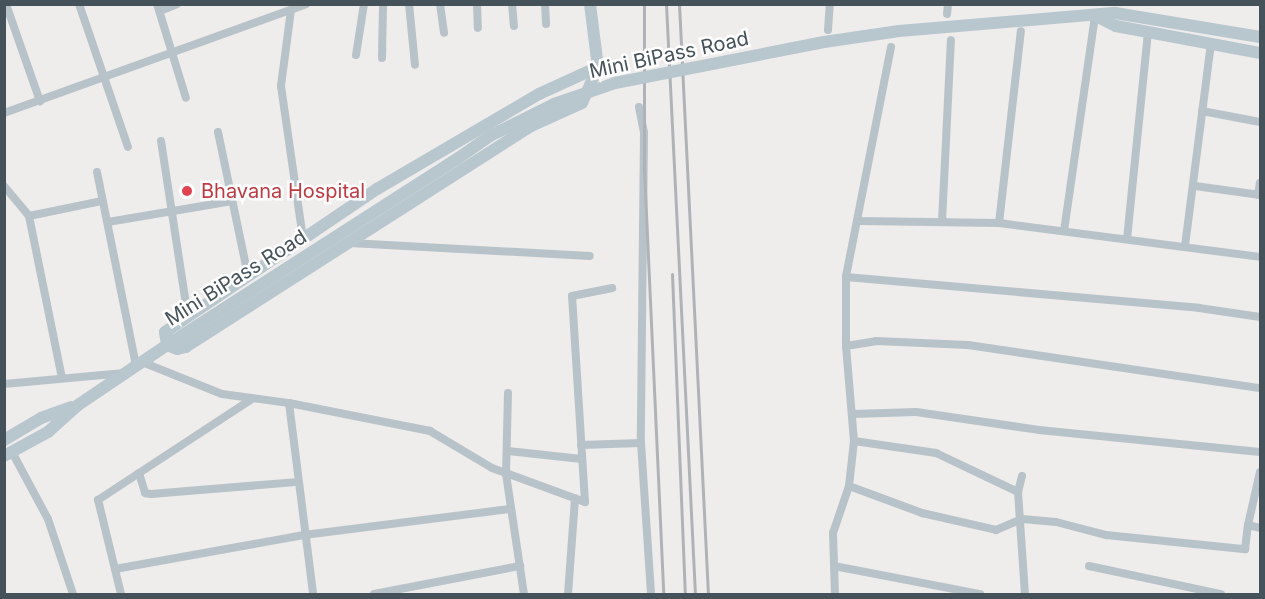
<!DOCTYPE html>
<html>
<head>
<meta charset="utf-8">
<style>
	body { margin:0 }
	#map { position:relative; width:1265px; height:599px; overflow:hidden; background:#efecec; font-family:Inter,sans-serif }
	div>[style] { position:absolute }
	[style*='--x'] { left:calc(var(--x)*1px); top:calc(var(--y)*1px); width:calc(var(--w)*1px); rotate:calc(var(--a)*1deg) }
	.street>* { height:8px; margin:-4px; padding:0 4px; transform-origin:4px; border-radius:4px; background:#b8c3c9 }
	.secondary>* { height:12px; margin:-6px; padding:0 6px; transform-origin:6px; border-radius:6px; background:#b8c6ce }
	.rail>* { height:3px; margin:-1.5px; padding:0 1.5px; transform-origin:1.5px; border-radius:1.5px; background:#afb3b7 }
	.secondary-bridge>* { height:12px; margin:-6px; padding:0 6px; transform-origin:6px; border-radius:6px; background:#b8c6ce }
	.dots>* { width:16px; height:16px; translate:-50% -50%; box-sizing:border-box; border:3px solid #fff; border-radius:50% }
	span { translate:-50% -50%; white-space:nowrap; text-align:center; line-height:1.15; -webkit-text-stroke:5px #fff; paint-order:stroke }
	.street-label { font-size:20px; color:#455259 }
	.health-label { font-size:20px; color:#be3a42 }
	.left { translate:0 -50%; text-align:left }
	.frame { position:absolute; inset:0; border:6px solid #455259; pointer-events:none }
</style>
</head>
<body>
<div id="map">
	<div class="street">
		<i style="--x:79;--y:4;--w:151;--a:71.1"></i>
		<i style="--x:157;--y:4;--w:98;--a:72.9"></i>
		<i style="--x:409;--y:4;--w:61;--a:84.4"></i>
		<i style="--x:440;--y:4;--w:29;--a:82"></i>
		<i style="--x:477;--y:4;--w:24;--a:88"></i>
		<i style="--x:512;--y:4;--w:22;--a:85"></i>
		<i style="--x:545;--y:4;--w:20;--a:87"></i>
		<i style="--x:7;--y:7;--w:100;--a:70.7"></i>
		<i style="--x:291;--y:10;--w:77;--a:97.5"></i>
		<i style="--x:281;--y:86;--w:155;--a:81.8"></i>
		<i style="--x:160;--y:11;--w:18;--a:-22"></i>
		<i style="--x:947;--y:14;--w:10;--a:-84"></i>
		<i style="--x:828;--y:30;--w:26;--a:-86"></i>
		<i style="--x:891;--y:47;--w:234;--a:101.1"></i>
		<i style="--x:846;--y:277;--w:69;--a:90"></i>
		<i style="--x:846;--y:346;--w:95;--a:85.2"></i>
		<i style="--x:854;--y:441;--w:83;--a:8.3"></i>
		<i style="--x:936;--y:453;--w:91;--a:25.4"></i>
		<i style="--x:356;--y:55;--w:52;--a:-81.1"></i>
		<i style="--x:382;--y:58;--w:54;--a:-88.9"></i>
		<i style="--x:639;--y:107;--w:26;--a:79"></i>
		<i style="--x:644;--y:133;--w:310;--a:90.6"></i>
		<i style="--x:641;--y:443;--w:151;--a:86.2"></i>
		<i style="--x:1202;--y:111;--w:59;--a:10.7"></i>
		<i style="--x:4;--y:113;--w:321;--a:-19.8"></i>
		<i style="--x:218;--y:132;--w:147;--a:78.2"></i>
		<i style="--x:161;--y:141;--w:178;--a:81.3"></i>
		<i style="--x:97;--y:172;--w:198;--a:78.6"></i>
		<i style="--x:4;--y:186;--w:39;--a:50"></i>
		<i style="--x:29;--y:216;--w:165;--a:78.5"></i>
		<i style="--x:1195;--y:186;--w:66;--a:7.9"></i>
		<i style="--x:1258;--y:195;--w:12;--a:-81"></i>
		<i style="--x:29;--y:216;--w:75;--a:-11.6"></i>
		<i style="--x:859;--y:221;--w:140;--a:0.8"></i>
		<i style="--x:999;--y:223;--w:263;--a:7.4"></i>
		<i style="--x:108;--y:222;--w:126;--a:-9.6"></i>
		<i style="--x:942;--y:222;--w:182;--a:-87.2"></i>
		<i style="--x:999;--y:223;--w:193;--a:-83.5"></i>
		<i style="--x:1064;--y:231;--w:218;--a:-81.8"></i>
		<i style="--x:1127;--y:239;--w:209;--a:-84.2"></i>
		<i style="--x:350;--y:243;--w:240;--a:3.1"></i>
		<i style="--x:1185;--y:246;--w:204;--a:-82.7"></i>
		<i style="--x:846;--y:277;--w:354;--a:5"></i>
		<i style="--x:1199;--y:308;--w:62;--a:8.4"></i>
		<i style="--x:846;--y:346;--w:30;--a:-9"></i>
		<i style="--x:876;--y:341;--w:92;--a:2.5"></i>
		<i style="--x:968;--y:345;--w:295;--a:8.4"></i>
		<i style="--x:142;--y:362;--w:86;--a:21.8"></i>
		<i style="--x:222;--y:394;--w:68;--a:7.7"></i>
		<i style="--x:289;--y:403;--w:144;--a:11.2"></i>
		<i style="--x:430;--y:431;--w:72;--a:30.8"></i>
		<i style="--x:492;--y:468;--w:99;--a:20.1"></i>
		<i style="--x:585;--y:502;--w:206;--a:-93.6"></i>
		<i style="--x:572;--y:296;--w:41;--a:-11.3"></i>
		<i style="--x:4;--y:384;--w:121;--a:-5.2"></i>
		<i style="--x:508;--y:393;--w:81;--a:91.4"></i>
		<i style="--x:506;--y:474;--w:121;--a:81.5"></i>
		<i style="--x:289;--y:403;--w:193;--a:82.8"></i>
		<i style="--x:853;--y:414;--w:63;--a:-1.8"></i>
		<i style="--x:916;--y:412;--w:124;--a:8.3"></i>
		<i style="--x:1039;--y:430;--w:222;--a:5.7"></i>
		<i style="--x:581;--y:445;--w:60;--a:-1.9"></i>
		<i style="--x:508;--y:451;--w:74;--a:6.2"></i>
		<i style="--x:12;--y:452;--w:76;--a:61.8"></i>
		<i style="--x:48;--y:519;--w:79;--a:71.6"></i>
		<i style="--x:1260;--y:472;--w:54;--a:102.8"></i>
		<i style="--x:1248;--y:525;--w:12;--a:14"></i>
		<i style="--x:139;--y:473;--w:21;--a:73"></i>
		<i style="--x:145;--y:493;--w:6;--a:9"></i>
		<i style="--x:151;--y:494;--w:145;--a:-4.7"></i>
		<i style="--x:1022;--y:476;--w:16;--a:104"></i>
		<i style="--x:1018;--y:492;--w:102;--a:86.1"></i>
		<i style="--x:849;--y:486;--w:45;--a:-83.7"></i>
		<i style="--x:834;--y:566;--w:149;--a:10.9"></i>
		<i style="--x:1089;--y:566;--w:135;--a:12"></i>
		<i style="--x:115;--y:569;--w:192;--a:-10.2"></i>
		<i style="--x:304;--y:535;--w:207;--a:-7.2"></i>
		<i style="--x:121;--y:594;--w:97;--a:-103.7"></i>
		<i style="--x:98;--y:500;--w:182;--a:-33.3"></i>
		<i style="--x:374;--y:594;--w:149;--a:-10.9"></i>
		<i style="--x:568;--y:594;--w:96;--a:-85.8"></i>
		<i style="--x:835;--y:594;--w:61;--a:-91.9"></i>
		<i style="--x:833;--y:533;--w:50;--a:-71.2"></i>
		<i style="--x:849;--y:486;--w:78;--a:20.3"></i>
		<i style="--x:922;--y:513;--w:76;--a:12.9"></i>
		<i style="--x:996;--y:530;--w:28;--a:-23"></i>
		<i style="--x:1022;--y:519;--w:34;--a:5"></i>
		<i style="--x:1056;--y:522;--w:52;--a:14.6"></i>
		<i style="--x:1106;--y:535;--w:140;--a:5.8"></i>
		<i style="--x:1245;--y:549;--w:24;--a:-83"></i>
	</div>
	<div class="secondary">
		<i style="--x:590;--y:4;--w:64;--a:82.8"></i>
		<i style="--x:598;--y:67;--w:39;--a:114"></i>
		<i style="--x:582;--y:103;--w:56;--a:155.7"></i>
		<i style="--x:531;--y:126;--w:410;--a:147.4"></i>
		<i style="--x:186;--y:347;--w:9;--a:167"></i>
		<i style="--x:177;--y:349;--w:11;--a:-158"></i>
		<i style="--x:167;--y:345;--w:13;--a:-99"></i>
		<i style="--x:165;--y:332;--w:256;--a:-34"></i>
		<i style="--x:377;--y:189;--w:188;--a:-30.4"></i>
		<i style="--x:539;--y:94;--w:65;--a:-24.6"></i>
		<i style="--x:1096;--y:16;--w:22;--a:27"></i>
		<i style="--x:1116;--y:26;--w:147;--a:10.6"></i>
		<i style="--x:824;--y:42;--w:76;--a:-8.3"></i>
		<i style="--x:899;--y:31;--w:217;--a:-4.8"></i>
		<i style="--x:1115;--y:13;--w:147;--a:9.4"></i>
		<i style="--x:4;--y:440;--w:43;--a:-30.7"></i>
		<i style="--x:41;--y:418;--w:32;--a:-20"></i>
		<i style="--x:4;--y:456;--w:50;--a:-28.6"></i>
		<i style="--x:48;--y:432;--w:40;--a:-42"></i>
		<i style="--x:78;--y:405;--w:107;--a:-34"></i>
		<i style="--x:167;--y:345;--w:345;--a:-32.7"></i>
	</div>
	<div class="rail">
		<i style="--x:644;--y:4;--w:165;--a:90"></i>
		<i style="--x:644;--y:169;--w:425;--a:87.4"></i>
		<i style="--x:666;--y:4;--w:591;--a:87.19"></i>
		<i style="--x:679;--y:4;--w:591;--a:87.19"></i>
		<i style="--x:672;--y:274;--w:320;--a:87.7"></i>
	</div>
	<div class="secondary-bridge">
		<i style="--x:457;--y:159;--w:40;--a:-34.9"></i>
		<i style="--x:490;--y:136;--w:72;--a:-26.6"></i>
		<i style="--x:554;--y:104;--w:65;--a:-19"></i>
		<i style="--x:615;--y:83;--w:213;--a:-11.1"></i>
	</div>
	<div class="dots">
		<i style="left:187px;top:191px;background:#e0444e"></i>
	</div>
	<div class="street-label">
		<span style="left:669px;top:55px;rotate:-12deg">Mini BiPass Road</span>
		<span style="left:236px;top:278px;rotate:-32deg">Mini BiPass Road</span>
	</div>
	<div class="health-label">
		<span class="left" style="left:201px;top:191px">Bhavana Hospital</span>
	</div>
	<div class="frame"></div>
</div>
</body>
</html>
